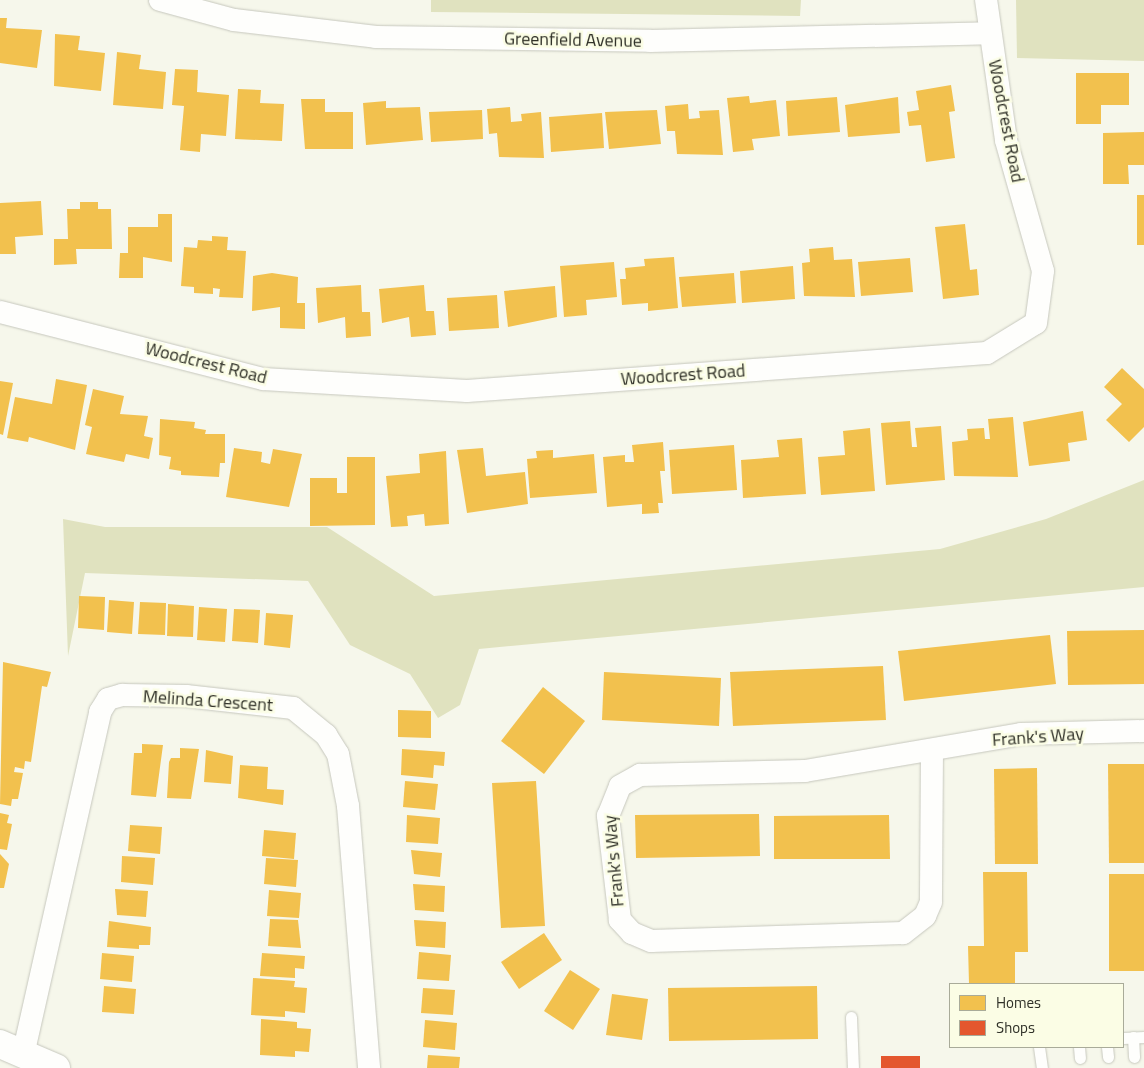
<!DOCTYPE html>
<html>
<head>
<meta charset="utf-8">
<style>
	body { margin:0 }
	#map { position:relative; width:1144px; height:1068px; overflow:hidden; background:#f6f7eb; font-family:"Titillium Web",sans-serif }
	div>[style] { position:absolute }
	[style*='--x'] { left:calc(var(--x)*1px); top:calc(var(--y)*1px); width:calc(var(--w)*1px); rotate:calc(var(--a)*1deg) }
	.green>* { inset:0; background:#e0e2bf }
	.homes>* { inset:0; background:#f2c14e }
	.shops>* { inset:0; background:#e4572e }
	.roads { filter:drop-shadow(0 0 1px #c6c7bd) drop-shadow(0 0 1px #c6c7bd) }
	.service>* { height:11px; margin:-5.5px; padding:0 5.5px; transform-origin:5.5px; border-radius:5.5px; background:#fefefc }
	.minor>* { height:22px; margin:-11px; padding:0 11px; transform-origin:11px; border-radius:11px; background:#fefefc }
	.secondary>* { height:28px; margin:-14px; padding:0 14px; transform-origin:14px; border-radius:14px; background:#fefefc }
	span { translate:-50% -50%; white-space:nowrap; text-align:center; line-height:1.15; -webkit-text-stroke:5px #fbfde5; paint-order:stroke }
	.street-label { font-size:18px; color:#2f3027 }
	.legend { position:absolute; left:949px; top:983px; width:175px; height:65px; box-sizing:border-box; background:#fbfde5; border:1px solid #a9ab99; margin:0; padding:6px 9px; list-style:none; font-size:15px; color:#2f3027 }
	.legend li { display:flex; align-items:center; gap:10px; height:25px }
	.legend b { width:25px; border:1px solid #a9ab99 }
</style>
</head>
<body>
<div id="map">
	<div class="green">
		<i style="clip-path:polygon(431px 0,801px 0,800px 16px,431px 12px)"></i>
		<i style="clip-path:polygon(1016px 0,1144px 0,1144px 61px,1017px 58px)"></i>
		<i style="clip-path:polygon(1144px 480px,1144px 587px,479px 649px,460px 705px,438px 718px,410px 674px,350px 645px,308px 581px,85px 573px,68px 656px,63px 519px,105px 527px,327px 527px,434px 596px,940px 549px,1046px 519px)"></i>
	</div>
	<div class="homes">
		<i style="clip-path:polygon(0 18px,7px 18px,6px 28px,42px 30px,37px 68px,0 63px)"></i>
		<i style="clip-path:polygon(55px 34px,80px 36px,78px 50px,105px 53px,101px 91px,54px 86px)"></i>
		<i style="clip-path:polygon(117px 52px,141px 55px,139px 69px,166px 72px,163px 109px,113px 105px)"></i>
		<i style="clip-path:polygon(175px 69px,198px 70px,197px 92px,229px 95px,226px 136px,201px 134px,200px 152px,180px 150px,184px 106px,172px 105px)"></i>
		<i style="clip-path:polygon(1076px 73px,1129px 73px,1129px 105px,1101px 105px,1101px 124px,1076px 124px)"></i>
		<i style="clip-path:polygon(951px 85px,955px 111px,949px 112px,955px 158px,926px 162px,921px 125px,909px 126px,907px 112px,919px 110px,916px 91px)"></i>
		<i style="clip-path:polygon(238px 89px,261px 90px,260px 103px,284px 104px,282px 141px,235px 139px)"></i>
		<i style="clip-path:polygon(749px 96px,750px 103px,776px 100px,780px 136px,752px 139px,754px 150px,733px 152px,727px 98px)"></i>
		<i style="clip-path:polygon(837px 97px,840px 132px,788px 136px,786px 101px)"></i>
		<i style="clip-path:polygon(898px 97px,900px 133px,848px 137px,845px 105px)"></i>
		<i style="clip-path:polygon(301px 99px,325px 99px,325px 112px,353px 112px,353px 149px,305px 149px)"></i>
		<i style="clip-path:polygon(386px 101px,386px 108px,420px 107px,423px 140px,366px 145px,363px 103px)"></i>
		<i style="clip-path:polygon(688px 104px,689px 119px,700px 118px,699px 111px,719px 110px,723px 155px,677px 154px,675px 131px,667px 131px,665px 106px)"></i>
		<i style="clip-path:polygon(510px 107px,511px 122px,522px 121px,521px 114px,541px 112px,544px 158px,499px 157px,497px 133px,489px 134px,487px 109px)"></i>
		<i style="clip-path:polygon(482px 110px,483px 139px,431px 142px,429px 112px)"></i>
		<i style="clip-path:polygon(657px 110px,661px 144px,609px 149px,605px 112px)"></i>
		<i style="clip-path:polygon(602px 113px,604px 148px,551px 152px,549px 117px)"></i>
		<i style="clip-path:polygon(1144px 132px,1144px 165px,1128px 165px,1129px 184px,1103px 184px,1103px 133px)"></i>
		<i style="clip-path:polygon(1137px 195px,1144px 195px,1144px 245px,1137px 245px)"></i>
		<i style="clip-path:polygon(41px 201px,43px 235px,15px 237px,16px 254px,0 254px,0 203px)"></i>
		<i style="clip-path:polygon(80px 202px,98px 202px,98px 209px,111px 209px,112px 249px,76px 249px,77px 264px,54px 265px,54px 239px,68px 239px,67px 209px,80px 209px)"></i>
		<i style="clip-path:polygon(158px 214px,172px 214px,172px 262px,143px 257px,143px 278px,119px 278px,120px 253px,128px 253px,128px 227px,158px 227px)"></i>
		<i style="clip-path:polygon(965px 224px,970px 270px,977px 269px,979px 295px,943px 299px,935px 227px)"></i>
		<i style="clip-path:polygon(212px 236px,228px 237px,227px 250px,246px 251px,243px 298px,219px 297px,220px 289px,213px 288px,213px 294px,194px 293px,194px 287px,181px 286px,184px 247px,197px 248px,198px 240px,212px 241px)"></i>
		<i style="clip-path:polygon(833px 247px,834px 260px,852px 259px,855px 297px,804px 296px,802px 263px,810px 262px,809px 249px)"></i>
		<i style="clip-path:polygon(674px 257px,678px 308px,648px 311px,648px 303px,622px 305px,620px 279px,626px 279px,625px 268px,645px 266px,644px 259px)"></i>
		<i style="clip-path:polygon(910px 258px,913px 292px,861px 296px,858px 262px)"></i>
		<i style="clip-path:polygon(614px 262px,617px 297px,586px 300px,587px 315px,564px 317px,560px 266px)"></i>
		<i style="clip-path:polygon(793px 266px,795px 299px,742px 303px,740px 271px)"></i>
		<i style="clip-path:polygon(272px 273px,298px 277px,297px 303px,305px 303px,305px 329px,280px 328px,280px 307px,252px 311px,253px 276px)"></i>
		<i style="clip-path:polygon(734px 273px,736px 303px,682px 307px,679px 277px)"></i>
		<i style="clip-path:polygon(361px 285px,362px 312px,370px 312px,371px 336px,346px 338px,345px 317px,318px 323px,316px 288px)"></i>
		<i style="clip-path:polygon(424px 285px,426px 311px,434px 311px,436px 335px,411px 337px,409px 317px,382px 323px,379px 289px)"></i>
		<i style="clip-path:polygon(555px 286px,557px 317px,508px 327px,504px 291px)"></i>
		<i style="clip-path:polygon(497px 295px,499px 328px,449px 331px,447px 298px)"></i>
		<i style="clip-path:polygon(1122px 368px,1144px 389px,1144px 427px,1129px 442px,1106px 420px,1122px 404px,1104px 387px)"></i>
		<i style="clip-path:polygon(56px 379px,87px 385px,75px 450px,29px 437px,28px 442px,7px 438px,15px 397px,52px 404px)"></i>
		<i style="clip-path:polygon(0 381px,13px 383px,3px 435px,0 434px)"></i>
		<i style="clip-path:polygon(93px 389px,124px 396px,120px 414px,148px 416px,144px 436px,153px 438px,149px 459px,126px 454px,124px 462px,86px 454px,92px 427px,85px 425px)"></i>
		<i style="clip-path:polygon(1083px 411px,1087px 440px,1068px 443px,1070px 461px,1029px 466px,1023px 422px)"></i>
		<i style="clip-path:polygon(1013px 417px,1018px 477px,954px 476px,952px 442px,968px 440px,967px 429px,984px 428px,985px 439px,990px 439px,988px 419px)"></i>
		<i style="clip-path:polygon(160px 419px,195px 422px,194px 428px,206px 430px,205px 434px,225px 434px,225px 463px,220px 463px,219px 477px,181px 475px,181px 471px,169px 469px,171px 457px,159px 455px)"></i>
		<i style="clip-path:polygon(910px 421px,912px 447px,917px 447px,915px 428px,941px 426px,945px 480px,886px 485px,881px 423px)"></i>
		<i style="clip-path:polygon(870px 428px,875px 491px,821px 495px,818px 457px,845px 455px,843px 431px)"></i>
		<i style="clip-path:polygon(802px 438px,806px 494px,743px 498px,741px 460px,779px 457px,777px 440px)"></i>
		<i style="clip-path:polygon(663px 442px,665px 471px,660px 471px,663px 503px,658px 503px,659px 513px,642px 514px,642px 504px,607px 507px,603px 457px,625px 455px,625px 462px,634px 462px,632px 445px)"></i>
		<i style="clip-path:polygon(734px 445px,737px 490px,672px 494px,669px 450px)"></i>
		<i style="clip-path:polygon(234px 448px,262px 452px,261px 462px,270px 464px,273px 449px,302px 454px,289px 507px,226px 497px)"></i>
		<i style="clip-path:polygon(483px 448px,486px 476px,525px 472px,528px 504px,467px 513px,457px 450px)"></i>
		<i style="clip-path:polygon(553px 450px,553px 458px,594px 454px,597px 493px,530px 498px,527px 459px,537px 458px,536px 451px)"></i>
		<i style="clip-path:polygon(446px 451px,449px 524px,425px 526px,424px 514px,407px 516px,408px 526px,391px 527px,386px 476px,420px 473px,419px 454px)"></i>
		<i style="clip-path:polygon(347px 457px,375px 457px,375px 525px,310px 526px,310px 478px,337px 478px,337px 493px,347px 493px)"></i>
		<i style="clip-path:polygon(79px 596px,105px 597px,104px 630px,78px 628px)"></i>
		<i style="clip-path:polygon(109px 600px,134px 602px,132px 634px,107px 632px)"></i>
		<i style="clip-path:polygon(140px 602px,166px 603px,165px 635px,138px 634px)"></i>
		<i style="clip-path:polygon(168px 604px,194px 606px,193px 637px,167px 636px)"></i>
		<i style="clip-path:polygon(199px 607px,227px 609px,225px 642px,197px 640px)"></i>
		<i style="clip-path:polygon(234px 609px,260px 610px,258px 643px,232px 641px)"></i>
		<i style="clip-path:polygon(266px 613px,293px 615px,290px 648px,264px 645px)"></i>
		<i style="clip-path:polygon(1144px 630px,1144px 684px,1068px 685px,1067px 631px)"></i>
		<i style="clip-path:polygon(1050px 635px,1056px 684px,904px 701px,898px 651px)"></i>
		<i style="clip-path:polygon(3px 662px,51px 672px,47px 687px,42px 686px,31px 762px,25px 761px,24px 769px,15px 767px,14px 772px,23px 773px,18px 799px,12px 799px,11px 806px,0 804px)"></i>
		<i style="clip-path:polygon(883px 666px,886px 720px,733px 726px,730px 672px)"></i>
		<i style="clip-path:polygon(604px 672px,721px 678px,719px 726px,602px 720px)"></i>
		<i style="clip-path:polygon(543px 687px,585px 721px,544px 774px,501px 741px)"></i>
		<i style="clip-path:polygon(398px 710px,431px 711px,431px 738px,398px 737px)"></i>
		<i style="clip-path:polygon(142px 744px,163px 745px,156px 797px,131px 795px,134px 753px,142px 753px)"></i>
		<i style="clip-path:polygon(180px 748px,199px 749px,191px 799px,167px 798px,169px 762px,171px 758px,180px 758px)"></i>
		<i style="clip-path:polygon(402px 749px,445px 752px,444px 766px,434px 765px,433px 778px,401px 775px)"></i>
		<i style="clip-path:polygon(206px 750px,233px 756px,231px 784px,204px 782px)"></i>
		<i style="clip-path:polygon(1108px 764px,1144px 764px,1144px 863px,1109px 863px)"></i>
		<i style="clip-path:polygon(240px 765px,268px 767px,267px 789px,284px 790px,283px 805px,238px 798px)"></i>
		<i style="clip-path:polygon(1037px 768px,1038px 864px,995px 864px,994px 769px)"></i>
		<i style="clip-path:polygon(405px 781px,438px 784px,435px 810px,403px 807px)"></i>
		<i style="clip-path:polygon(536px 781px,545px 926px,501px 928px,492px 783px)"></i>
		<i style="clip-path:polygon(0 813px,9px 815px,7px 823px,12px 824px,7px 850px,0 849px)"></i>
		<i style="clip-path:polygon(759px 814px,760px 856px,636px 858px,635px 815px)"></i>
		<i style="clip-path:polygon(407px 815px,440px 818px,438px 844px,406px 842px)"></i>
		<i style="clip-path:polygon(889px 815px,890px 859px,774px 859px,774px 816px)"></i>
		<i style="clip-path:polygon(130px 825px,162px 827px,160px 854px,128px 851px)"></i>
		<i style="clip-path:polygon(264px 830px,296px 833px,294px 859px,262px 856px)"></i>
		<i style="clip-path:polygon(411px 850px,442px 853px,440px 877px,414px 874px)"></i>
		<i style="clip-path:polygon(0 854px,9px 864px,4px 888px,0 888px)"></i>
		<i style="clip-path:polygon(122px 856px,155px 858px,153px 885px,121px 882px)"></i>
		<i style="clip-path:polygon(266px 858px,298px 860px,296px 887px,264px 884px)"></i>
		<i style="clip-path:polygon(983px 872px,1027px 872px,1028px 952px,1015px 952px,1015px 984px,969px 984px,968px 946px,984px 946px)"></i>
		<i style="clip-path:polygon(1109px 874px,1144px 874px,1144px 971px,1109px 971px)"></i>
		<i style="clip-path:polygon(413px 884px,445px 886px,444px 912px,415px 910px)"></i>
		<i style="clip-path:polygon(115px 889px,148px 891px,146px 917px,117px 915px)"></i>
		<i style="clip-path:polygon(269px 890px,301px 893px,299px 918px,267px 916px)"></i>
		<i style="clip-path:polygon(270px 919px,298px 920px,301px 948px,268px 946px)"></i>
		<i style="clip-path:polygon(414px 920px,446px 922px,445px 948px,416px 946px)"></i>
		<i style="clip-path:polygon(109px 921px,151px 927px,150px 945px,139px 945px,139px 949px,107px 947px)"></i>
		<i style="clip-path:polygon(544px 933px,562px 960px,519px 989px,501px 962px)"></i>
		<i style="clip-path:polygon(419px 952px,451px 955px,449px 981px,417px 979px)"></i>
		<i style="clip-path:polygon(102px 953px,134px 956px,132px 982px,100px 979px)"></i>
		<i style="clip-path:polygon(262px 953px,305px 956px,304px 969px,295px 968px,295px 978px,260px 976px)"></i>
		<i style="clip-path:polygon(570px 970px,600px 989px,573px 1030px,544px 1011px)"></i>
		<i style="clip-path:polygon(253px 978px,295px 981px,294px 987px,307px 988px,305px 1013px,285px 1011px,285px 1017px,251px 1015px)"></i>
		<i style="clip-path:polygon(104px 986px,136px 989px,134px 1014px,102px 1012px)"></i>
		<i style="clip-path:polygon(817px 986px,818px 1039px,669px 1041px,668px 988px)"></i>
		<i style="clip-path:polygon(423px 988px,455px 990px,453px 1015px,421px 1013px)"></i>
		<i style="clip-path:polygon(612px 994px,648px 999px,642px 1040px,606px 1035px)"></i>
		<i style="clip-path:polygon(261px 1019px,297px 1022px,297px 1028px,311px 1029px,309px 1052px,295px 1051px,295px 1057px,260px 1055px)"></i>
		<i style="clip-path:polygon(425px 1020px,457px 1023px,455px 1050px,423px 1047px)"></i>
		<i style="clip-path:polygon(428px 1055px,460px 1057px,459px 1068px,427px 1068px)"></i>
	</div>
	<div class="shops">
		<i style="clip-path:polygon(881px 1056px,920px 1056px,920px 1068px,881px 1068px)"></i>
	</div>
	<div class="roads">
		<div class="service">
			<i style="--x:851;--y:1017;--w:51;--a:87.8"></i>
			<i style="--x:1133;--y:1037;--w:20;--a:87"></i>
			<i style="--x:1123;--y:1038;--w:21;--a:-3"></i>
			<i style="--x:1039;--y:1047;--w:21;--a:82"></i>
			<i style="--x:1079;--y:1047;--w:11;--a:85"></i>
			<i style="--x:1107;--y:1047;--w:10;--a:84"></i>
		</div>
		<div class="minor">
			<i style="--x:160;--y:0;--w:77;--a:15.1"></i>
			<i style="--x:234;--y:20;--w:143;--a:6.8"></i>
			<i style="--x:376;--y:37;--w:274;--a:0.8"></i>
			<i style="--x:650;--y:41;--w:340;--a:-1.3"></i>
			<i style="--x:0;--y:312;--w:271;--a:14.3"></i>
			<i style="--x:263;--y:379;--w:204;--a:3.4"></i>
			<i style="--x:467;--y:391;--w:521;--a:-4.18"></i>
			<i style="--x:987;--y:353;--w:57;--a:-31.5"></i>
			<i style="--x:1036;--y:323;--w:52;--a:-82.3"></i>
			<i style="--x:1043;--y:271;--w:136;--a:-105.8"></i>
			<i style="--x:1006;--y:140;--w:141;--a:-98.1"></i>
			<i style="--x:932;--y:750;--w:152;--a:90.4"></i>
			<i style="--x:931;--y:902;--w:15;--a:113"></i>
			<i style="--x:925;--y:916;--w:28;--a:142"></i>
			<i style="--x:903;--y:933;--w:252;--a:178.2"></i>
			<i style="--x:651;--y:941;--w:21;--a:-157"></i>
			<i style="--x:632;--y:933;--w:18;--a:-133"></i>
			<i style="--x:620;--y:920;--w:105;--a:-96.6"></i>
			<i style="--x:608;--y:816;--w:32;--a:-68"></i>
			<i style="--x:620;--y:786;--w:23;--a:-29"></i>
			<i style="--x:640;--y:775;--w:165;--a:-1.4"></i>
			<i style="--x:805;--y:771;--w:219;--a:-9.7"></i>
			<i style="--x:1021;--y:734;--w:123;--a:-1.4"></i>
			<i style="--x:23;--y:1055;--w:352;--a:-77.3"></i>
			<i style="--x:100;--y:712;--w:15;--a:-58"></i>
			<i style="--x:108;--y:699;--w:15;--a:-16"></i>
			<i style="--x:122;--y:695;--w:64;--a:0.9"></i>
			<i style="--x:186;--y:696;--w:108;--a:6.4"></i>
			<i style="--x:293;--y:708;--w:43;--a:39.3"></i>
			<i style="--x:326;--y:735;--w:22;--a:58"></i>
			<i style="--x:338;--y:754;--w:53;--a:79.1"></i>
			<i style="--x:348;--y:806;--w:263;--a:85.4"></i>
		</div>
		<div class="secondary">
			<i style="--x:0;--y:1044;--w:61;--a:23.2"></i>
		</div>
	</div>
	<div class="street-label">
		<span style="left:573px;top:40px;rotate:1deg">Greenfield Avenue</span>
		<span style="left:1006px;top:121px;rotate:79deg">Woodcrest Road</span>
		<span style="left:206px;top:363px;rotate:14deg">Woodcrest Road</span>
		<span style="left:683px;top:375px;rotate:-4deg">Woodcrest Road</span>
		<span style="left:208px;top:701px;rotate:4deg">Melinda Crescent</span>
		<span style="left:1038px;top:737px;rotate:-4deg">Frank's Way</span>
		<span style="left:614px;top:861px;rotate:-95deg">Frank's Way</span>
	</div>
	<ul class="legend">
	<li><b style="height:14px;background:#f2c14e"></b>Homes</li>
	<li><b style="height:14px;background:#e4572e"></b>Shops</li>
	</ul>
</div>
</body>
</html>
